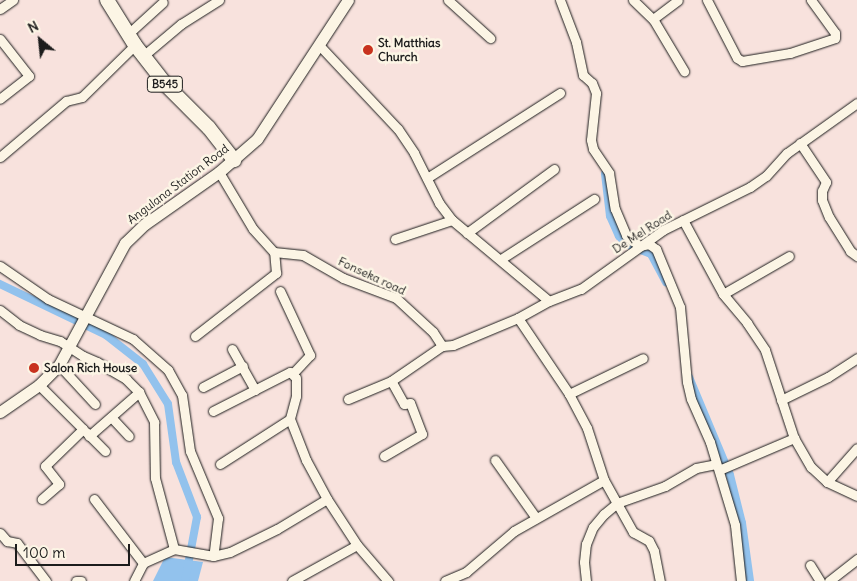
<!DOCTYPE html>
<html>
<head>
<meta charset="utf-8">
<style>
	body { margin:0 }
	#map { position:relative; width:857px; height:581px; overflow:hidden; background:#f8e2dd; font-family:Delius,sans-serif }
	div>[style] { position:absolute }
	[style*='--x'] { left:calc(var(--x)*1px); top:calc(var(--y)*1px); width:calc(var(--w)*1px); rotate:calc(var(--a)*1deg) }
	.water>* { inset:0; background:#92c2ed }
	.canal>* { height:8px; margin:-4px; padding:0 4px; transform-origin:4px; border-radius:4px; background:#92c2ed }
	.roads { filter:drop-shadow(0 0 1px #1c1c1c) drop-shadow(0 0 1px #1c1c1c) }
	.minor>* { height:9px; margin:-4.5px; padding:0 4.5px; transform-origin:4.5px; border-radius:4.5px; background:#fcf5e5 }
	.tertiary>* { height:11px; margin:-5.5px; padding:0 5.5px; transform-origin:5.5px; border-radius:5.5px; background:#fcf5e5 }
	.primary>* { height:14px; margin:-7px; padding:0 7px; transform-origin:7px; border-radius:7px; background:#fcf5e5 }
	.dots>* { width:14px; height:14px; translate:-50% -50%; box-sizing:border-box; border:2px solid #fcf5e5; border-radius:50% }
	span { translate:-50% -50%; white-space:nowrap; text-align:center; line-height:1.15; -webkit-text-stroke:5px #fcf5e5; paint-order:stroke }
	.shield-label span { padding:1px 4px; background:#fcf5e5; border:1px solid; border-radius:4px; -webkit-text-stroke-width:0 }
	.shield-label { font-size:11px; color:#1c1c1c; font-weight:700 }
	.poi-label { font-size:12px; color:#1c1c1c; font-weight:700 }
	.left { translate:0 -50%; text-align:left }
	.street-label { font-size:12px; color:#1c1c1c }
	.north { position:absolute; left:15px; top:15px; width:50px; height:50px; -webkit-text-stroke:4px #fcf5e5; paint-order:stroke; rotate:332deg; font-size:14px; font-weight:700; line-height:20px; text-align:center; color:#1c1c1c }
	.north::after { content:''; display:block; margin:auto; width:18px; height:22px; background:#1c1c1c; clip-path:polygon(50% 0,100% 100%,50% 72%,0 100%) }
	.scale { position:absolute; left:15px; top:544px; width:115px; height:22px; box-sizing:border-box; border:2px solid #1c1c1c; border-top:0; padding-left:6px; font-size:15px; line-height:18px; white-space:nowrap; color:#1c1c1c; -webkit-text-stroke:4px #fcf5e5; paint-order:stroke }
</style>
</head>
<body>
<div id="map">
	<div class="water">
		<i style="clip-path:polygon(165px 557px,203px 562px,198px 581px,153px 581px)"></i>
	</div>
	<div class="canal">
		<i style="--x:605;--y:174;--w:42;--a:83.2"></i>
		<i style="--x:610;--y:216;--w:22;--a:66"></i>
		<i style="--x:619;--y:236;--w:11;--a:49"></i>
		<i style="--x:626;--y:244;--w:27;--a:22"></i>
		<i style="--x:651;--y:254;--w:32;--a:62"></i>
		<i style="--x:0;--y:284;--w:118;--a:25.7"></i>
		<i style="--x:106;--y:335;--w:47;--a:38.1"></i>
		<i style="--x:143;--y:364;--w:47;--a:58"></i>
		<i style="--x:168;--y:404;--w:59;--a:82.1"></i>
		<i style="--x:176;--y:462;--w:59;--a:69.1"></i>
		<i style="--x:197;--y:517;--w:65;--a:100.6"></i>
		<i style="--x:689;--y:377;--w:106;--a:67.3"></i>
		<i style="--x:730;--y:475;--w:49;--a:76"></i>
		<i style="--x:742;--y:523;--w:59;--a:82.1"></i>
	</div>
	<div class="roads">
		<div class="minor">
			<i style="--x:448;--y:0;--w:57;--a:42.1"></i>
			<i style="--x:560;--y:0;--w:45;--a:69.1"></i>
			<i style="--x:576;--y:42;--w:34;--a:78"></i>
			<i style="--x:583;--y:75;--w:12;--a:42"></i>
			<i style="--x:592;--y:83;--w:11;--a:68"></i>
			<i style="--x:596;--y:93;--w:47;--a:96.1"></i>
			<i style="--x:591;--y:140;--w:9;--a:77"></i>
			<i style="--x:593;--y:149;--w:29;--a:56"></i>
			<i style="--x:609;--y:173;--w:36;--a:81"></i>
			<i style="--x:615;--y:209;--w:28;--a:67"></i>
			<i style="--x:626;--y:235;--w:17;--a:40"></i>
			<i style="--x:639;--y:246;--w:10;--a:-11"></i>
			<i style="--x:649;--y:244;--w:9;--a:36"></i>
			<i style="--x:656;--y:249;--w:63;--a:67.5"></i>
			<i style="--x:680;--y:307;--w:75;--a:84.7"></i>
			<i style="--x:687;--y:382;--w:17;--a:77"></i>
			<i style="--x:691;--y:399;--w:47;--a:66.2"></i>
			<i style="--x:710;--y:442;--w:87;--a:73.2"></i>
			<i style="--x:735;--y:525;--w:56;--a:83.9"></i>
			<i style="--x:633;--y:0;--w:28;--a:44"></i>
			<i style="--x:653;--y:19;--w:31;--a:-37"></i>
			<i style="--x:707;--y:0;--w:65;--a:62.7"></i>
			<i style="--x:737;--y:58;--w:6;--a:31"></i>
			<i style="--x:742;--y:61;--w:49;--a:-9.5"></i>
			<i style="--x:790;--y:53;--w:47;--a:-18.4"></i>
			<i style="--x:835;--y:38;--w:5;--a:-90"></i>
			<i style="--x:835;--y:33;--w:41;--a:-126"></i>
			<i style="--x:0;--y:9;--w:16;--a:-35"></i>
			<i style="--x:653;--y:19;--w:61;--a:59.2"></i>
			<i style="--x:128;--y:34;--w:47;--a:-42.4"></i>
			<i style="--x:0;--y:39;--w:47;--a:51.9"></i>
			<i style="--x:29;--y:76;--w:37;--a:142"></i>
			<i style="--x:319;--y:45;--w:115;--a:46.8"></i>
			<i style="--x:398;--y:129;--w:29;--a:56"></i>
			<i style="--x:414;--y:153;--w:56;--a:63.4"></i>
			<i style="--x:439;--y:203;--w:21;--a:53"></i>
			<i style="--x:452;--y:220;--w:126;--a:39.9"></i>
			<i style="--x:143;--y:56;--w:50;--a:-40.1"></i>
			<i style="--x:181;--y:24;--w:45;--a:-32.3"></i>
			<i style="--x:800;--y:143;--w:47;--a:56.3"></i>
			<i style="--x:826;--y:182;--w:10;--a:114"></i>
			<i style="--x:822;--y:191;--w:9;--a:90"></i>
			<i style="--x:822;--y:200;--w:18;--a:68"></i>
			<i style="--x:829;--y:217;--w:40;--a:58"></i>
			<i style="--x:850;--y:251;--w:9;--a:36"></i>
			<i style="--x:0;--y:157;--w:87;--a:-40.3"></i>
			<i style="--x:66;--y:101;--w:16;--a:-14"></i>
			<i style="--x:82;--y:97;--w:74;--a:-44.5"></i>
			<i style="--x:219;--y:172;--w:66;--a:59.2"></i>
			<i style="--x:253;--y:229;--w:31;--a:48"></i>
			<i style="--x:274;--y:252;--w:29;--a:6"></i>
			<i style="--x:303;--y:255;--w:46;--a:29.9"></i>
			<i style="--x:343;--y:278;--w:57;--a:20.7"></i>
			<i style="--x:396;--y:298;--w:50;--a:42.6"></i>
			<i style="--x:433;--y:332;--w:17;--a:57"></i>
			<i style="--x:442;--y:346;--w:11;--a:-5"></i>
			<i style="--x:453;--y:345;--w:70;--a:-22.6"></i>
			<i style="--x:518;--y:318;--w:35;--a:-29"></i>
			<i style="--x:549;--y:301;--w:34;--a:-21"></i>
			<i style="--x:581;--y:289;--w:101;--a:-35.7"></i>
			<i style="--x:663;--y:230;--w:97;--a:-26.3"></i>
			<i style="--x:750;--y:187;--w:19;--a:-35"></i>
			<i style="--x:766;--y:176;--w:31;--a:-48"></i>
			<i style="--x:787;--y:153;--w:86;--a:-35.5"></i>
			<i style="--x:427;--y:178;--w:158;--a:-32.6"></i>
			<i style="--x:683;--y:220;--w:84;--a:61.6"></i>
			<i style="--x:723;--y:294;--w:38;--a:50"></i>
			<i style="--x:747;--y:323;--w:32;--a:56"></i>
			<i style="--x:765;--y:350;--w:93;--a:71.8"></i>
			<i style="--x:794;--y:438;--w:34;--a:60"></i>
			<i style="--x:811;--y:467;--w:22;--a:43"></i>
			<i style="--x:827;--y:482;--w:33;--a:25"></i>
			<i style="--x:467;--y:233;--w:108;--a:-36.3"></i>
			<i style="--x:395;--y:239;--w:60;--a:-18.4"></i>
			<i style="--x:501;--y:259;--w:111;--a:-32.8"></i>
			<i style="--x:0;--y:266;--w:58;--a:34.5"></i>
			<i style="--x:48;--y:299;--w:94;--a:25.2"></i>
			<i style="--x:133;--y:339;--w:47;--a:41.5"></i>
			<i style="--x:168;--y:370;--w:29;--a:61"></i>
			<i style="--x:182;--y:395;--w:57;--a:81.9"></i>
			<i style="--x:190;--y:451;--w:73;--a:67.3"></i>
			<i style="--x:218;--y:518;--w:38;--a:97"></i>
			<i style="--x:280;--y:291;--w:71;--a:64.9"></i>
			<i style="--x:310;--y:355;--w:25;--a:133"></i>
			<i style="--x:723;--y:294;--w:76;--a:-29.9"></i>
			<i style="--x:0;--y:310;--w:24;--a:38"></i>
			<i style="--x:19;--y:325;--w:23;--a:25"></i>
			<i style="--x:40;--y:335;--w:21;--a:17"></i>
			<i style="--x:60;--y:341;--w:27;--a:33"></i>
			<i style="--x:83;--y:356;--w:15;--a:23"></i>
			<i style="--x:97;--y:362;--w:34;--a:30"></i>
			<i style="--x:126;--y:379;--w:18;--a:45"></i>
			<i style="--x:139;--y:392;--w:34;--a:63"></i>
			<i style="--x:154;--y:422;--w:56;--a:89"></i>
			<i style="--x:155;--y:478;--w:73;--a:75"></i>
			<i style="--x:518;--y:318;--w:92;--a:56.1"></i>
			<i style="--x:569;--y:394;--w:38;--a:62"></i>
			<i style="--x:587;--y:428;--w:55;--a:71.9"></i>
			<i style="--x:195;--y:336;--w:103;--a:-37.9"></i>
			<i style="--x:276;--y:273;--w:21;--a:-95"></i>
			<i style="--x:232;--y:349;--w:47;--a:60.7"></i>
			<i style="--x:59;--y:365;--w:53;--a:47.3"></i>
			<i style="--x:39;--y:385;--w:62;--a:45"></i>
			<i style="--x:83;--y:429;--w:53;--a:135.8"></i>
			<i style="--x:45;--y:466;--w:23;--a:52"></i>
			<i style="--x:59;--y:484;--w:23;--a:139"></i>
			<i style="--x:203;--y:387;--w:45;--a:-27.7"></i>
			<i style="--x:569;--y:394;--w:82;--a:-25.9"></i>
			<i style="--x:348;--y:399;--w:47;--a:-22.7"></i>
			<i style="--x:391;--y:381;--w:62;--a:-34.5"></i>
			<i style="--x:781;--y:400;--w:52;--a:-26.1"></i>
			<i style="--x:828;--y:377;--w:35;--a:-33"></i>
			<i style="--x:213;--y:411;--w:86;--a:-26.9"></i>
			<i style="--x:290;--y:372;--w:8;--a:45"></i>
			<i style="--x:296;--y:378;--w:18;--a:90"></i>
			<i style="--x:296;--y:396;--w:24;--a:105"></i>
			<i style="--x:111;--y:417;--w:26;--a:47"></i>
			<i style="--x:86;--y:432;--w:27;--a:45"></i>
			<i style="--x:89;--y:436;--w:67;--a:-41.3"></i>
			<i style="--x:384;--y:456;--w:44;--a:-30.1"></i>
			<i style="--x:422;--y:434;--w:33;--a:-111"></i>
			<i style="--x:410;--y:403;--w:6;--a:171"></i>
			<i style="--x:404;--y:404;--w:26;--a:-119"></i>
			<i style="--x:495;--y:460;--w:71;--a:54.7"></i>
			<i style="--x:220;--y:464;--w:83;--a:-32.7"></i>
			<i style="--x:290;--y:419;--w:44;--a:68.7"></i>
			<i style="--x:306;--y:460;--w:44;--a:61.7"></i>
			<i style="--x:327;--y:499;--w:55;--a:56.9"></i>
			<i style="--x:719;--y:470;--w:82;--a:-23.1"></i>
			<i style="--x:827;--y:482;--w:45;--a:-48.6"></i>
			<i style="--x:94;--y:499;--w:81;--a:52.6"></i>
			<i style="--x:0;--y:533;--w:11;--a:49"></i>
			<i style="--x:7;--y:541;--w:10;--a:11"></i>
			<i style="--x:17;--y:543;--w:48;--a:52.7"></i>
			<i style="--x:810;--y:565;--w:19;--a:58"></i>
			<i style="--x:76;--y:581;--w:5;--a:0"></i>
			<i style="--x:134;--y:581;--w:20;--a:-63"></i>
			<i style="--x:143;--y:563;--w:34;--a:-24"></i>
			<i style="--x:174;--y:549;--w:40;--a:10"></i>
			<i style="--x:213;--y:556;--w:17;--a:-13"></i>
			<i style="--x:230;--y:552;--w:52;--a:-26.1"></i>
			<i style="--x:277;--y:529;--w:58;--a:-31"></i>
			<i style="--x:292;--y:581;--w:74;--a:-29"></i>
			<i style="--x:357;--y:545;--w:48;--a:49.3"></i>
			<i style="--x:445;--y:581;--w:23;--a:-23"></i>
			<i style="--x:466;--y:572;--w:63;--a:-40.5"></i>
			<i style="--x:514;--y:531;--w:103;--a:-29.5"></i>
			<i style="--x:604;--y:480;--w:60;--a:60.9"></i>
			<i style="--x:633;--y:532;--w:18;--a:29"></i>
			<i style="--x:649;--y:541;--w:11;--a:63"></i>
			<i style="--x:654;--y:551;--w:31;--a:79"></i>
			<i style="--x:586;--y:581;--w:19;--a:-96"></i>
			<i style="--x:584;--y:562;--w:18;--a:-84"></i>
			<i style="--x:586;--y:544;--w:18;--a:-68"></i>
			<i style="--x:593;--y:527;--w:17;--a:-50"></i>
			<i style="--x:604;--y:514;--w:17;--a:-40"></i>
			<i style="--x:617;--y:503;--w:51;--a:-19.5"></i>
			<i style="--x:665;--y:486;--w:36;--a:-30"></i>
			<i style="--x:696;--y:468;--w:20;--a:-11"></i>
			<i style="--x:829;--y:581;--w:36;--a:-38"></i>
		</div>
		<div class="tertiary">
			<i style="--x:0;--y:412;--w:47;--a:-34.7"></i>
			<i style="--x:39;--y:385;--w:28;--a:-45"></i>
			<i style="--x:59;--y:365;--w:139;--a:-61.6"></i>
			<i style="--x:125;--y:243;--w:28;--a:-44"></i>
			<i style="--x:145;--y:224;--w:90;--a:-35.1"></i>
			<i style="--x:219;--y:172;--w:50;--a:-41"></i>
			<i style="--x:257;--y:139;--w:166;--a:-56.8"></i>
		</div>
		<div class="primary">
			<i style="--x:107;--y:0;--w:53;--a:58.1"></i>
			<i style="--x:135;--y:45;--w:52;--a:52"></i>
			<i style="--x:167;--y:86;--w:59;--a:45"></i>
			<i style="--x:209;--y:128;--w:41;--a:52"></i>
		</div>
	</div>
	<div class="dots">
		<i style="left:368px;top:50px;background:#c8321e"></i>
		<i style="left:34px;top:368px;background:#c8321e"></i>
	</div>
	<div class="shield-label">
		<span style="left:165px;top:84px">B545</span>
	</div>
	<div class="poi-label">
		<span class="left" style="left:378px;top:50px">St. Matthias<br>Church</span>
		<span class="left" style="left:44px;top:368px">Salon Rich House</span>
	</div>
	<div class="street-label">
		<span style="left:178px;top:184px;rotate:-37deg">Angulana Station Road</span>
		<span style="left:642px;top:232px;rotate:-33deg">De Mel Road</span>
		<span style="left:372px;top:276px;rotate:25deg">Fonseka road</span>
	</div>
	<div class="north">N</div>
	<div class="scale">100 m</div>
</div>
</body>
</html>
